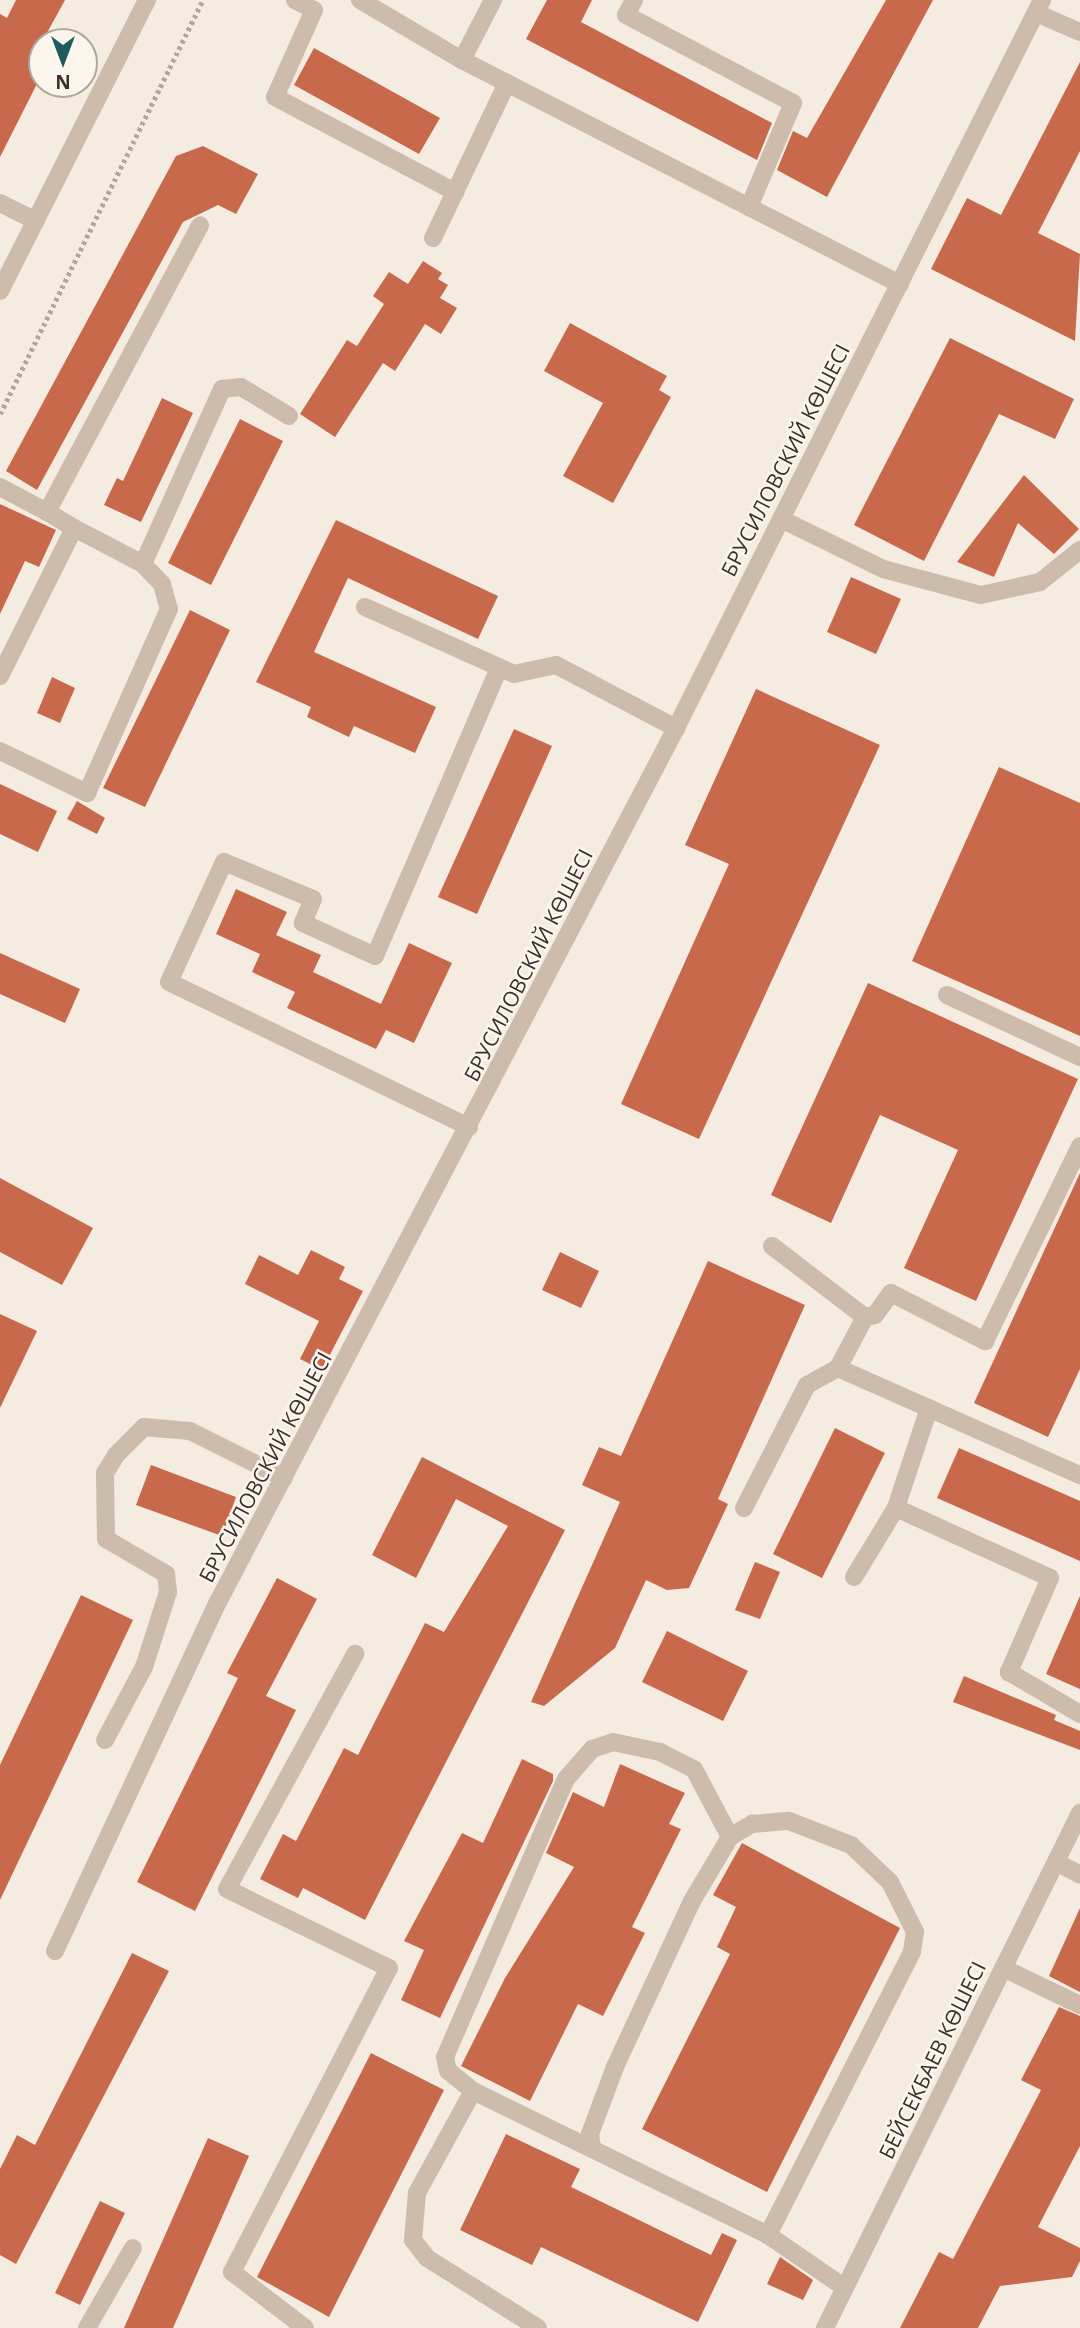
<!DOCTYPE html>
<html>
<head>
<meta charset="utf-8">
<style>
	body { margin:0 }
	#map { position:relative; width:1080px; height:2328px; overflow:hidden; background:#f4ebe1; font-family:"Open Sans",sans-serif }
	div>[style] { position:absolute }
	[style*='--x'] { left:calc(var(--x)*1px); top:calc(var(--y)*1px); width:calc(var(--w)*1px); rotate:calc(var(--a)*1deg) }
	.building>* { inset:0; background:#c8694b }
	.path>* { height:4.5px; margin-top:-2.25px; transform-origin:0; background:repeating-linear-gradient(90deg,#b9a596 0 3.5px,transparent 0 7px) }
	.minor>* { height:18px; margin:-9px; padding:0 9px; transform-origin:9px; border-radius:9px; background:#cdbbac }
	span { translate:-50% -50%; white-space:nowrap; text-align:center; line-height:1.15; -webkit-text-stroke:5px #fbf5ee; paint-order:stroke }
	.street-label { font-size:21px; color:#3b302b }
	.north { position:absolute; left:28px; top:28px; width:70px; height:70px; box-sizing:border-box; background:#fbf5ee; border:2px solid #aea6a0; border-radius:50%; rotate:180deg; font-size:19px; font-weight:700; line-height:28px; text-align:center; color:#3b302b }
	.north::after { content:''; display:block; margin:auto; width:24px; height:32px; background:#1f5a5e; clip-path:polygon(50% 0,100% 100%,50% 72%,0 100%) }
</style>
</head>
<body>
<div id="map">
	<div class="building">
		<i style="clip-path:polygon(16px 0,65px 0,42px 42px,42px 74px,0 157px,0 14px,7px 18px)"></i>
		<i style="clip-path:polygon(547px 0,592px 0,581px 22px,772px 123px,757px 160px,526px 39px)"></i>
		<i style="clip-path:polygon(886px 0,933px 0,827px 197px,777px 170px,793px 131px,807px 138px)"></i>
		<i style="clip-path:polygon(314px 48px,440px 118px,419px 154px,294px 85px)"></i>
		<i style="clip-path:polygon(1080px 62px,1080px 151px,1038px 233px,1080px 254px,1075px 341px,931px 269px,967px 198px,1001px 215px)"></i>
		<i style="clip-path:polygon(203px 146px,258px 174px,236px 214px,218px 205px,183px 222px,37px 490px,6px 471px,176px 156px)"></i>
		<i style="clip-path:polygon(423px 261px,442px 273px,438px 279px,448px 285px,440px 298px,457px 308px,441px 334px,425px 324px,395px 371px,383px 363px,335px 437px,300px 414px,347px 340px,357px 346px,384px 304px,373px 296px,389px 272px,408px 284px)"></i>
		<i style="clip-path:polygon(570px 323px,667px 376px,659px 390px,671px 397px,613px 503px,563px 476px,603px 403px,544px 371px)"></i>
		<i style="clip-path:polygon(950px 338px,1074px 399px,1055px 439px,999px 414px,924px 561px,854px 525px)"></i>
		<i style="clip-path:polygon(162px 398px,193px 413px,141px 522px,104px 505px,117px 478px,123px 481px)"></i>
		<i style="clip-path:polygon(240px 419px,283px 441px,211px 585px,168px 563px)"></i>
		<i style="clip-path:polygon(1024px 475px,1079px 529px,1054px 554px,1018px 523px,994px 577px,957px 562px)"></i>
		<i style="clip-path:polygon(0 504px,56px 530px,39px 567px,25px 561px,0 614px)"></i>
		<i style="clip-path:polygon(336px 520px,498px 596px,478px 639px,348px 578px,314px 652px,436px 707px,415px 753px,354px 726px,349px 737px,307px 717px,311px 707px,256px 682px)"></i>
		<i style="clip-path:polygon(851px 577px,901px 599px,876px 654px,827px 632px)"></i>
		<i style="clip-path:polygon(190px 610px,230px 630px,145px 807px,103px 788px)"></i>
		<i style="clip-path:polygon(52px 677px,75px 688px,60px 723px,37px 713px)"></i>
		<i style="clip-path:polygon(756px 689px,880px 745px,699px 1139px,621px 1104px,729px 864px,685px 845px)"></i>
		<i style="clip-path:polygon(514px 729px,552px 746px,477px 914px,438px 897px)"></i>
		<i style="clip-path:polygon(999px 767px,1080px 803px,1080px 1036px,912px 961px)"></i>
		<i style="clip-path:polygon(0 784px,57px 811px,38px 852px,0 834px)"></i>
		<i style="clip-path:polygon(77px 801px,105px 818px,97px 834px,67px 819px)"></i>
		<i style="clip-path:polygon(236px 889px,287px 912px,276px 935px,321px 955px,313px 972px,381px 1004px,409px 943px,452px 963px,414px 1043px,386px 1030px,376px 1049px,287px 1008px,295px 992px,252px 972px,260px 954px,216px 934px)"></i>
		<i style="clip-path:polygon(0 953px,80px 989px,65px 1023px,0 994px)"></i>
		<i style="clip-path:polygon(868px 983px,1078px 1079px,976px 1301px,904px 1268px,958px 1150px,880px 1115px,831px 1223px,771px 1195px)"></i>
		<i style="clip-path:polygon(1080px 1173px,1080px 1369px,1048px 1437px,974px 1403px)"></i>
		<i style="clip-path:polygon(0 1178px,93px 1228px,62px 1285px,0 1252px)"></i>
		<i style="clip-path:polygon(311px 1250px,345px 1267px,339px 1279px,363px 1291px,322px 1370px,300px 1359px,319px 1321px,245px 1284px,259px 1255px,298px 1275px)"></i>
		<i style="clip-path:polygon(560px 1252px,599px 1271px,581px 1308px,542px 1290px)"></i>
		<i style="clip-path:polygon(708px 1261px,805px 1305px,718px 1499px,728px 1504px,689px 1588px,667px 1590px,646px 1580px,615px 1648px,544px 1706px,531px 1702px,620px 1502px,582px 1485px,599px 1447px,621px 1456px)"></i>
		<i style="clip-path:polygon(0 1314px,37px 1331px,0 1408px)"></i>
		<i style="clip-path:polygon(835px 1428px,885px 1453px,822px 1578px,773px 1554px)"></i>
		<i style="clip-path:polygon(959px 1448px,1080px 1501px,1080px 1561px,937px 1498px)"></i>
		<i style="clip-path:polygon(422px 1457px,565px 1530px,365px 1920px,303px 1888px,298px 1898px,260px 1879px,283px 1834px,296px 1841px,344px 1748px,358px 1755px,425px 1623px,444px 1632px,508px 1526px,456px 1499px,416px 1578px,372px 1555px)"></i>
		<i style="clip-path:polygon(151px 1465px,236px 1497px,222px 1536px,136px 1505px)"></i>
		<i style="clip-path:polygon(755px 1562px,780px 1572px,760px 1619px,735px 1610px)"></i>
		<i style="clip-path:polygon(277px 1578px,317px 1599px,266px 1696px,296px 1710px,195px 1911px,137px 1882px,238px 1678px,227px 1673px)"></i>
		<i style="clip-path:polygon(81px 1595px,133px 1620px,0 1900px,0 1765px)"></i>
		<i style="clip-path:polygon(1080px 1596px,1080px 1689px,1046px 1674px)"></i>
		<i style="clip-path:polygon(667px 1631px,748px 1671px,723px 1721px,642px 1682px)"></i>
		<i style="clip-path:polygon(964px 1676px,1056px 1715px,1054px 1720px,1080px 1731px,1080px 1750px,953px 1702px)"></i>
		<i style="clip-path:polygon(522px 1759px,553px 1774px,553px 1781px,440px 2018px,401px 2000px,424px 1950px,404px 1941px,462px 1833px,483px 1843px)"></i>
		<i style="clip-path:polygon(620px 1764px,685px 1793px,669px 1824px,681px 1829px,632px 1927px,645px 1933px,603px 2016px,578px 2004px,530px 2101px,461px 2066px,505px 1978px,574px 1867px,546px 1853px,573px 1792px,604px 1807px)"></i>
		<i style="clip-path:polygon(742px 1843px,900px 1928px,767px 2192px,642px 2129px,730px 1954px,717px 1947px,736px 1907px,713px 1895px)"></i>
		<i style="clip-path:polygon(1080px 1908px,1080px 1992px,1049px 1976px)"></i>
		<i style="clip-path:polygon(132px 1953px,169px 1971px,16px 2264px,0 2255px,0 2169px,17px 2135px,35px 2145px)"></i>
		<i style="clip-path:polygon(1059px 2007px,1080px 2016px,1080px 2146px,1038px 2227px,1080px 2248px,1080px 2261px,1072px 2277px,1000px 2286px,978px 2328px,900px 2328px,939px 2252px,953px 2259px,1041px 2090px,1021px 2080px)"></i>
		<i style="clip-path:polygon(371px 2053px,444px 2090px,329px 2317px,257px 2277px)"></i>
		<i style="clip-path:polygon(506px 2134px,580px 2169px,571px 2187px,711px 2255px,722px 2233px,737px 2240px,698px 2322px,541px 2247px,532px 2265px,460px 2230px)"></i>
		<i style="clip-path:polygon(208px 2138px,249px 2156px,173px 2328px,124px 2328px)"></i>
		<i style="clip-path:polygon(100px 2201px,125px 2213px,80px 2305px,55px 2293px)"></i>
		<i style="clip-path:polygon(780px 2257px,813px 2280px,803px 2300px,767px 2284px)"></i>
	</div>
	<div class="path">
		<i style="--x:0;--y:414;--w:461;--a:-63.9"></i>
	</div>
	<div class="minor">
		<i style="--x:295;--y:0;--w:21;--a:28"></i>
		<i style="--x:314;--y:10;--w:95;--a:114.1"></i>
		<i style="--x:275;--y:97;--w:204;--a:27.8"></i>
		<i style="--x:360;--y:0;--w:118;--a:30.5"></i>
		<i style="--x:462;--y:60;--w:492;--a:27.1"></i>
		<i style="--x:634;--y:0;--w:17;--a:118"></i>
		<i style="--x:626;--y:15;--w:189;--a:27.8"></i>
		<i style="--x:793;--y:103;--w:113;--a:112.9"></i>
		<i style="--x:1036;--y:13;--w:48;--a:23.4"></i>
		<i style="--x:462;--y:60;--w:68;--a:-62.7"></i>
		<i style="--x:0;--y:203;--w:40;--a:26.6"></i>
		<i style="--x:433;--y:238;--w:172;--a:-64.5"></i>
		<i style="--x:0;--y:291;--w:326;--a:-63.2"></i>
		<i style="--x:0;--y:487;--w:53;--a:28"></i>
		<i style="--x:781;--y:519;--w:114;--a:26.1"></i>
		<i style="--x:883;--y:569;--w:101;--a:14.9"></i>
		<i style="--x:981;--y:595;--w:60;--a:-12.4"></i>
		<i style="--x:1040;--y:582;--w:51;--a:-38.7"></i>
		<i style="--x:143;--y:564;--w:192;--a:-65.7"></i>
		<i style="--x:222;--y:389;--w:19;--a:-6"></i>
		<i style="--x:241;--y:387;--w:56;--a:31.1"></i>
		<i style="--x:365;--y:607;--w:163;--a:24.2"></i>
		<i style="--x:514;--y:674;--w:43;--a:-12.1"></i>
		<i style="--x:556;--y:665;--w:136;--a:27.7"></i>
		<i style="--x:0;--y:676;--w:165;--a:-63.4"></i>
		<i style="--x:74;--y:528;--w:31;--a:-149"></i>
		<i style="--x:47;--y:512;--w:325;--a:-61.9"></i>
		<i style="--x:0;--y:751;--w:97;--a:25.8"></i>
		<i style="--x:87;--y:793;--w:201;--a:-66"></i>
		<i style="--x:169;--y:609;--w:26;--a:-106"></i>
		<i style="--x:162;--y:584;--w:28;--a:-134"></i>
		<i style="--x:143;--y:564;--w:78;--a:-152.4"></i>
		<i style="--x:947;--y:995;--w:147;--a:25"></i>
		<i style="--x:469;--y:1127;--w:333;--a:-154.2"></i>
		<i style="--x:169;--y:982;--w:132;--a:-65.4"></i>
		<i style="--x:224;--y:862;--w:96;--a:22.6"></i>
		<i style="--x:313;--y:899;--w:26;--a:113"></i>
		<i style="--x:303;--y:923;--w:79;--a:24.6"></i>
		<i style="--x:375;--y:956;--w:314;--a:-66.7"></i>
		<i style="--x:772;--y:1246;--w:117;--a:37.4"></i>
		<i style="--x:865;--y:1317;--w:10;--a:-11"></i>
		<i style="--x:875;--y:1315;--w:27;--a:-54"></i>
		<i style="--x:891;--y:1293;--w:106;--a:27.1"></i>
		<i style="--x:985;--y:1341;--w:217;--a:-64"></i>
		<i style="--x:838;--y:1368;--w:58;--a:-62.1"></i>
		<i style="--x:929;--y:1408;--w:105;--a:108.3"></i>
		<i style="--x:896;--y:1508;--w:169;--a:24.4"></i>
		<i style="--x:1050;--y:1578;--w:103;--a:113.6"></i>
		<i style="--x:1009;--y:1672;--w:82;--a:30.6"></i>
		<i style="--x:744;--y:1508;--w:138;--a:-62.9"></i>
		<i style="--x:807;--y:1385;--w:35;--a:-29"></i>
		<i style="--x:838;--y:1368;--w:265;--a:23.9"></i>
		<i style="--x:854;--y:1577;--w:81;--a:-58.7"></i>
		<i style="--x:105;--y:1740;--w:83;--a:-61.9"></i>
		<i style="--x:144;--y:1667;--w:79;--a:-72.3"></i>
		<i style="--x:168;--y:1592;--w:18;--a:-96"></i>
		<i style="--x:166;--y:1574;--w:69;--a:-149.7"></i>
		<i style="--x:106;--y:1539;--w:66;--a:-90.9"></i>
		<i style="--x:105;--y:1473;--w:22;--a:-58"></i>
		<i style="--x:117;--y:1454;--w:38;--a:-45"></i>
		<i style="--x:144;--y:1427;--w:46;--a:5"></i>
		<i style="--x:190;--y:1431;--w:105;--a:26.6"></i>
		<i style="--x:730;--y:1837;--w:26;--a:-31"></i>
		<i style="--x:752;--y:1824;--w:37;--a:-5"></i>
		<i style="--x:789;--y:1821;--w:66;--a:21.2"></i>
		<i style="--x:851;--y:1845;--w:54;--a:43.5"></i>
		<i style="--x:890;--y:1882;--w:56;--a:63.4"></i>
		<i style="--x:915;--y:1932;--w:20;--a:99"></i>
		<i style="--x:912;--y:1952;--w:318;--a:117"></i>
		<i style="--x:1056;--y:1862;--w:27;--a:28"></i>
		<i style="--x:55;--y:1951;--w:385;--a:-65"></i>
		<i style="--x:218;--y:1602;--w:987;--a:-62.34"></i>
		<i style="--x:676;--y:728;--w:815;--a:-63.31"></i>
		<i style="--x:1003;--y:1968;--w:85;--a:25.7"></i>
		<i style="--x:473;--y:2091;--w:116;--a:118.8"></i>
		<i style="--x:417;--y:2193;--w:47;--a:94.9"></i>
		<i style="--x:413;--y:2240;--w:23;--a:52"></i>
		<i style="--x:427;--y:2258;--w:131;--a:32.2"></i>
		<i style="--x:592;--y:2149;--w:132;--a:-154"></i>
		<i style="--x:473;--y:2091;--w:32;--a:-141"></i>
		<i style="--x:448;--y:2071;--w:14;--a:-102"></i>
		<i style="--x:445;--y:2057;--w:303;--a:-66.5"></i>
		<i style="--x:566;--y:1779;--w:40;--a:-49"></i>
		<i style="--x:592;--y:1749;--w:22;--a:-18"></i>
		<i style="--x:613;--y:1742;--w:48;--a:12"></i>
		<i style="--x:660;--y:1752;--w:38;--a:27"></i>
		<i style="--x:694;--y:1769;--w:77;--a:62.1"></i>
		<i style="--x:730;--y:1837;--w:74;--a:120.7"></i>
		<i style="--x:692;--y:1901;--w:183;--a:114.9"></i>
		<i style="--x:615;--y:2067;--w:72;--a:110.5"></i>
		<i style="--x:590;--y:2134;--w:15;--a:82"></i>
		<i style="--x:592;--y:2149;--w:196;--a:26"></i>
		<i style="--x:768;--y:2235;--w:93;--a:34.5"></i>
		<i style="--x:87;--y:2328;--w:92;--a:-60.1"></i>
		<i style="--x:305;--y:2328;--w:92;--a:-142.5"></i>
		<i style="--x:232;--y:2272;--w:342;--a:-62.7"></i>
		<i style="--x:389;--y:1968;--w:180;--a:-154"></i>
		<i style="--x:227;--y:1889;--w:268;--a:-61.4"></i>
		<i style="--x:825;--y:2328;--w:575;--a:-63.66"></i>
	</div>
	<div class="street-label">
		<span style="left:785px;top:460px;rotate:-63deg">БРУСИЛОВСКИЙ КӨШЕСІ</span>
		<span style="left:528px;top:965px;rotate:-63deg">БРУСИЛОВСКИЙ КӨШЕСІ</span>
		<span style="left:265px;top:1467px;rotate:-62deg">БРУСИЛОВСКИЙ КӨШЕСІ</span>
		<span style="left:932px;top:2060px;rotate:-64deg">БЕЙСЕКБАЕВ КӨШЕСІ</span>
	</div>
	<div class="north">N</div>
</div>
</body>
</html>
